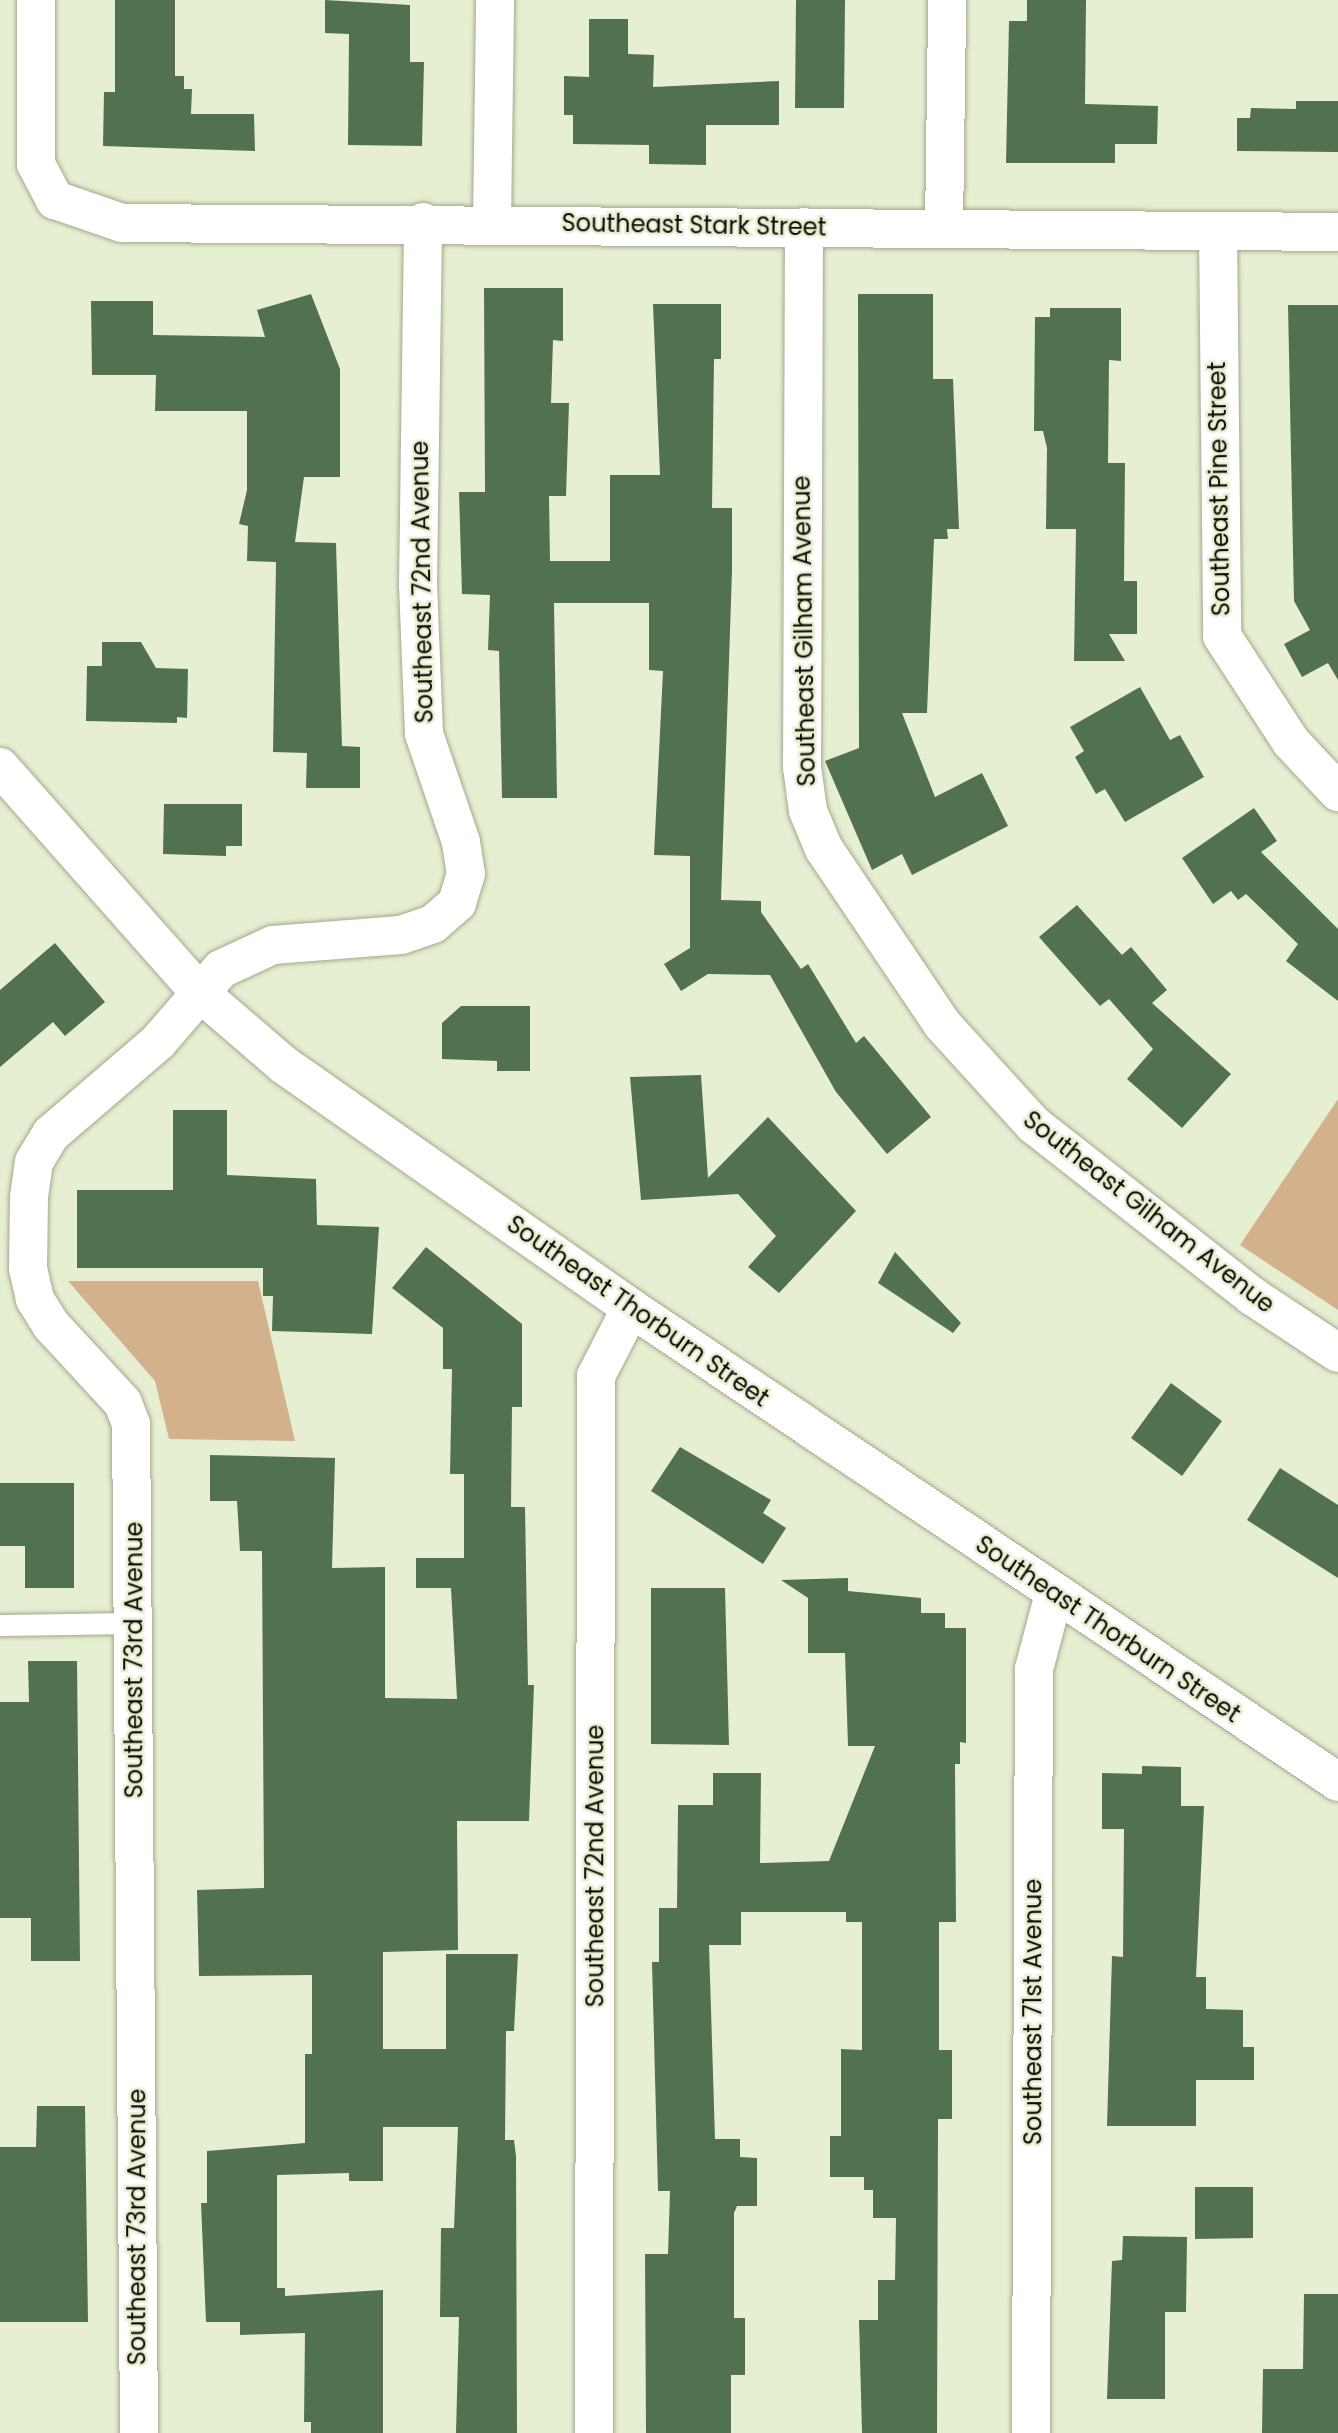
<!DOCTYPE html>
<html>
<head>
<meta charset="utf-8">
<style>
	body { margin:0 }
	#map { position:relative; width:1338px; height:2433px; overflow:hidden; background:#e7efd2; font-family:Poppins,sans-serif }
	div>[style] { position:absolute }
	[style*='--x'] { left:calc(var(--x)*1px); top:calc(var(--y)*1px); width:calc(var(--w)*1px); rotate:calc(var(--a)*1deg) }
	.forest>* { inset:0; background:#d2b18c }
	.building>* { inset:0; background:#52714f }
	.roads { filter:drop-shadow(0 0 2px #a2a98d) drop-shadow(0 0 2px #a2a98d) }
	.lane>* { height:21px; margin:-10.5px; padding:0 10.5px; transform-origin:10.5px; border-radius:10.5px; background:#fff }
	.street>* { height:38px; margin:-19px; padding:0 19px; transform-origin:19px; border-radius:19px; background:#fff }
	.secondary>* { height:38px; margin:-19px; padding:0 19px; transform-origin:19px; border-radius:19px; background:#fff }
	span { translate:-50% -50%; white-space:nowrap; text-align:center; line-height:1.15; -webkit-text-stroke:5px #e7efd2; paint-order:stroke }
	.street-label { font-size:24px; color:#0b0e05 }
</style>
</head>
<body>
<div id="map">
	<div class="forest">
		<i style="clip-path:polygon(1338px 1099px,1338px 1310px,1240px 1245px)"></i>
		<i style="clip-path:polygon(68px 1281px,258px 1281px,295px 1441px,169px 1439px,155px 1381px)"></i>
	</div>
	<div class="building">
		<i style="clip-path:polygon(115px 0,175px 0,175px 76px,184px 76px,184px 89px,192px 89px,191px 114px,254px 114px,255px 151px,103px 146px,104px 92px,115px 92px)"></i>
		<i style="clip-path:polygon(325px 0,410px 5px,410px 62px,424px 62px,422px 146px,348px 145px,349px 34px,325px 33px)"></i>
		<i style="clip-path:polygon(796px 0,845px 0,844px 108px,795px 108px)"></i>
		<i style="clip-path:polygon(1027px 0,1086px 0,1085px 104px,1158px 106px,1157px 144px,1115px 144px,1115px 163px,1006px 163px,1009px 21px,1027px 21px)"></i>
		<i style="clip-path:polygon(589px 19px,628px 19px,628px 54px,654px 55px,653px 87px,779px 81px,779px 125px,706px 125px,706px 165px,649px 164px,649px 145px,573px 144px,573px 115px,564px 115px,564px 76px,589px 77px)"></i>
		<i style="clip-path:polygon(1296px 101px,1338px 101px,1338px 152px,1237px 151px,1237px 118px,1250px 118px,1251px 108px,1296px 109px)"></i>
		<i style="clip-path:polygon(484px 288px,563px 288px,563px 341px,553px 340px,551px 403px,569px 403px,566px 496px,549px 496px,550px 561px,610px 561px,610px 475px,660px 475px,653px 304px,721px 304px,721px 359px,714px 359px,712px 508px,732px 508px,732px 571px,721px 900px,761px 901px,761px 912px,801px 969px,808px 964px,856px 1043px,864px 1036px,931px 1117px,887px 1154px,836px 1092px,770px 975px,708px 974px,681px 991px,664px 964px,690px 948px,690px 856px,654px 855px,663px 671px,649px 670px,649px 603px,554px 603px,557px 798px,502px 798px,499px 651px,488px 650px,490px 595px,462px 594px,459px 492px,485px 492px)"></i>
		<i style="clip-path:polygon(311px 294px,340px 369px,340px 477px,304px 477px,295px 542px,336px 543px,342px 746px,360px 747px,360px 788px,306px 788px,307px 753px,273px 752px,276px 562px,247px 561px,248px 526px,239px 524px,247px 490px,247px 411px,155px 411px,156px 375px,92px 375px,91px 301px,153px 301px,153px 335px,265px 337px,257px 310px)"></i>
		<i style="clip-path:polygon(858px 294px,933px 294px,933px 379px,953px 379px,959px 529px,947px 529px,948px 539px,934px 539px,927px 713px,902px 713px,935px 797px,982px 773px,1008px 826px,912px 875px,902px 854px,872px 870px,825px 761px,859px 748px)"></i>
		<i style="clip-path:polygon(1288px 305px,1338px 305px,1338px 680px,1328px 663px,1302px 677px,1284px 644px,1310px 630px,1294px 601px)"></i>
		<i style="clip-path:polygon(1050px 308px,1121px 308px,1121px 361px,1109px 360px,1108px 463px,1125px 463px,1124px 581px,1137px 581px,1137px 634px,1109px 634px,1125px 661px,1074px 661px,1076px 529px,1046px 529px,1047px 448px,1043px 431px,1034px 431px,1035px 317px,1050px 317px)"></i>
		<i style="clip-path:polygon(102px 642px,141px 642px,156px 668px,188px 669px,187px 718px,177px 717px,177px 723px,86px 721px,87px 666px,102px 666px)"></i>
		<i style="clip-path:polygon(1140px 687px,1170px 740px,1180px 735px,1204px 777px,1125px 822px,1105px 789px,1096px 794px,1075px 757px,1084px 751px,1070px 727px)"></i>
		<i style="clip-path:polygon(164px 804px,242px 804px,242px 846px,226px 846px,226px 856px,163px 854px)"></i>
		<i style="clip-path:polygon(1254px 808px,1277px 841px,1261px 852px,1338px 929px,1338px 1001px,1286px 961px,1298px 944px,1246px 894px,1238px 900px,1231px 891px,1213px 904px,1182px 858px)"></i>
		<i style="clip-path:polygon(1077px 905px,1122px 955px,1131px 947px,1167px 990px,1152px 1003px,1231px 1074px,1182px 1128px,1127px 1079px,1153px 1049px,1109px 999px,1100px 1006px,1039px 937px)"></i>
		<i style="clip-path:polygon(55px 943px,105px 1002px,65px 1036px,53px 1022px,0 1067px,0 990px)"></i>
		<i style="clip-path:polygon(461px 1006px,530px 1006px,530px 1071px,497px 1071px,497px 1061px,442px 1059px,442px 1023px)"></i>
		<i style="clip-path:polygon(701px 1075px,708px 1178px,768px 1117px,856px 1211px,779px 1293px,748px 1267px,776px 1236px,738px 1194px,641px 1200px,630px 1077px)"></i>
		<i style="clip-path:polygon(173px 1110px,227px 1110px,227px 1175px,316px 1179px,317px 1225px,379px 1227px,372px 1334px,272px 1331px,273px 1296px,263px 1296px,263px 1268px,77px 1268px,77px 1190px,173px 1190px)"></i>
		<i style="clip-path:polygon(426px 1247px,522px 1324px,522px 1407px,512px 1407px,511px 1507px,525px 1507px,528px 1685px,534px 1685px,529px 1821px,457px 1821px,458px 1950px,383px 1952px,383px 2049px,446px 2049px,446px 1954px,518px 1954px,514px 2031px,506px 2031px,505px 2140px,514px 2140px,516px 2156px,517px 2433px,456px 2433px,459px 2317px,440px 2317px,441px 2228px,454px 2228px,458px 2127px,383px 2127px,383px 2181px,349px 2181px,349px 2173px,277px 2175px,277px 2288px,285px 2288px,285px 2296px,383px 2290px,383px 2433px,311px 2433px,311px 2422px,304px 2422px,305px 2333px,240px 2335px,240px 2322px,206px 2322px,201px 2203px,207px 2203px,207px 2151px,305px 2143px,305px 2054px,312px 2054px,312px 1975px,199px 1976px,197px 1890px,264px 1888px,262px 1551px,240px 1551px,237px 1501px,210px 1501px,210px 1455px,335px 1458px,332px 1568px,385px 1567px,385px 1698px,457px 1699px,451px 1588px,416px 1588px,416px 1558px,464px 1558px,464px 1474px,450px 1474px,452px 1369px,443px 1369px,443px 1328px,392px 1288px)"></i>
		<i style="clip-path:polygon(895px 1252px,961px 1323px,953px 1333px,878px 1283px)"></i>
		<i style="clip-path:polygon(1171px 1383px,1222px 1421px,1182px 1476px,1131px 1438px)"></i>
		<i style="clip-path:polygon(680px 1447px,771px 1500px,763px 1513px,786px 1528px,763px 1564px,651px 1491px)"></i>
		<i style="clip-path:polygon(1280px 1468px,1338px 1505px,1338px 1578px,1247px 1520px)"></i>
		<i style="clip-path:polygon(0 1483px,74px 1483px,74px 1588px,25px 1588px,25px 1546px,0 1546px)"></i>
		<i style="clip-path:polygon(848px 1578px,848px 1591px,921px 1598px,921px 1613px,945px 1613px,945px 1628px,966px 1628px,966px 1743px,960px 1742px,960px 1764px,955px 1764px,956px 1922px,939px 1922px,939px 2050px,952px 2050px,952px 2119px,938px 2119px,937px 2433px,862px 2433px,859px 2320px,878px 2320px,878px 2280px,895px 2280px,896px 2218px,873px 2218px,873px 2190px,864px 2190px,864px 2177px,830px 2177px,830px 2136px,841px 2136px,841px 2049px,862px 2050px,862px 1922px,846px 1922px,846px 1912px,741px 1912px,741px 1945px,709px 1945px,715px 2139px,740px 2139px,740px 2157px,757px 2158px,757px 2206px,737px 2206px,734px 2213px,734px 2318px,745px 2318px,745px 2375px,731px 2375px,731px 2433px,646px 2433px,645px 2254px,668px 2254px,670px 2191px,658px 2191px,652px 1962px,659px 1962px,659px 1908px,677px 1908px,678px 1805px,713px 1805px,713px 1773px,761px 1773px,760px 1863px,829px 1861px,875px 1746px,848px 1746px,845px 1653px,808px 1653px,808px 1598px,781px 1580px)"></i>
		<i style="clip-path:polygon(651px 1588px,725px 1588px,729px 1745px,651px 1744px)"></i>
		<i style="clip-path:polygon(28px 1661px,77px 1661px,80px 1961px,31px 1961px,31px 1918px,0 1918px,0 1702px,29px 1702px)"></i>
		<i style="clip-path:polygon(1142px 1766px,1181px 1767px,1181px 1806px,1204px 1806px,1196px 1977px,1206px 1977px,1206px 2009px,1243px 2010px,1243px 2047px,1254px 2047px,1254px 2080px,1196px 2080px,1196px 2126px,1107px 2126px,1112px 1956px,1123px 1957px,1124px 1829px,1102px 1829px,1102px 1773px,1142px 1774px)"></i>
		<i style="clip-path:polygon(37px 2106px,85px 2106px,88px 2322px,0 2322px,0 2147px,36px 2147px)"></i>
		<i style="clip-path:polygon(1195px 2187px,1253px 2187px,1253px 2238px,1195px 2239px)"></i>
		<i style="clip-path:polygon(1123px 2236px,1187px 2237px,1186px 2312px,1165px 2312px,1165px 2399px,1107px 2399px,1112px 2261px,1122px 2260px)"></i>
		<i style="clip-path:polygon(1304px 2294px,1338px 2294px,1338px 2433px,1262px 2433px,1263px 2369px,1303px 2369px)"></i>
	</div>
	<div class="roads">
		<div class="lane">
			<i style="--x:0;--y:1625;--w:134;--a:-0.9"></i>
		</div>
		<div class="street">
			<i style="--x:36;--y:0;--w:164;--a:90"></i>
			<i style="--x:36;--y:164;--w:41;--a:62.2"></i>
			<i style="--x:55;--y:200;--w:71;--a:18.9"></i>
			<i style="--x:122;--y:223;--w:1216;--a:0.42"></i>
			<i style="--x:492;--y:223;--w:223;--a:-89.2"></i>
			<i style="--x:804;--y:227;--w:540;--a:90.21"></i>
			<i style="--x:802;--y:767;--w:44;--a:82.2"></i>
			<i style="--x:808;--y:811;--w:41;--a:67.2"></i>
			<i style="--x:824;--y:849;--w:211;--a:56"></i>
			<i style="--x:942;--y:1024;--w:137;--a:47.7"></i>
			<i style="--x:1034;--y:1125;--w:277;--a:38.1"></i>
			<i style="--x:1252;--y:1296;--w:103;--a:33.5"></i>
			<i style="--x:944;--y:228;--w:228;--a:-89.2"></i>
			<i style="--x:1218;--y:231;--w:405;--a:89.4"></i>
			<i style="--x:1222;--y:636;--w:126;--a:56.9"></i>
			<i style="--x:1291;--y:742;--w:69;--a:46.8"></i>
			<i style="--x:139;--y:2433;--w:1009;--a:-90.45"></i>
			<i style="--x:131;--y:1424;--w:22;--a:-111"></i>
			<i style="--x:123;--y:1403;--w:106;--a:-132.7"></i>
			<i style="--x:51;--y:1325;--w:31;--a:-122"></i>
			<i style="--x:35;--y:1299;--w:31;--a:-103"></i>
			<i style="--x:28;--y:1269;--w:72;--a:-89.2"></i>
			<i style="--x:29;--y:1197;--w:35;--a:-82"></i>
			<i style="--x:34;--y:1162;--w:33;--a:-59"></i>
			<i style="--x:51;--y:1134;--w:141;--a:-40.7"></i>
			<i style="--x:158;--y:1042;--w:96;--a:-49.2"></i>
			<i style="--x:221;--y:969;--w:57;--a:-24.8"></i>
			<i style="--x:273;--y:945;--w:128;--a:-4.5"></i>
			<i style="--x:401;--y:935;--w:34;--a:-19"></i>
			<i style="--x:433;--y:924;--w:32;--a:-41"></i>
			<i style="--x:457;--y:903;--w:30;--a:-73"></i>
			<i style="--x:466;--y:874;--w:32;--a:-99"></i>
			<i style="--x:461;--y:842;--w:114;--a:-108.9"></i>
			<i style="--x:424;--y:734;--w:150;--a:-92.3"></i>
			<i style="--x:418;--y:584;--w:362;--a:-89.2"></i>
			<i style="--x:594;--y:2433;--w:1057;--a:-89.89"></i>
			<i style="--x:596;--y:1376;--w:76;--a:-62.8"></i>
			<i style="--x:1031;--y:2433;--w:764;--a:-89.78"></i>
			<i style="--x:1034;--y:1669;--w:78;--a:-75.1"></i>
		</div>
		<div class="secondary">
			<i style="--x:0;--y:767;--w:299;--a:48.5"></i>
			<i style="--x:198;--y:991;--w:113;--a:40.7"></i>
			<i style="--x:284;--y:1065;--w:424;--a:35"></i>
			<i style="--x:631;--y:1308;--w:851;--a:33.84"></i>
		</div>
	</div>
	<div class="street-label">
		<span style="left:694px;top:225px;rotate:1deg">Southeast Stark Street</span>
		<span style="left:1219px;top:489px;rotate:-91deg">Southeast Pine Street</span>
		<span style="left:422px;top:582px;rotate:-91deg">Southeast 72nd Avenue</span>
		<span style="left:804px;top:631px;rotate:-91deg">Southeast Gilham Avenue</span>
		<span style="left:1149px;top:1212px;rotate:38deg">Southeast Gilham Avenue</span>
		<span style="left:638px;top:1311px;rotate:35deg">Southeast Thorburn Street</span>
		<span style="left:1108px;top:1629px;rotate:34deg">Southeast Thorburn Street</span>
		<span style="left:134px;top:1660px;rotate:-90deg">Southeast 73rd Avenue</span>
		<span style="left:595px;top:1866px;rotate:-90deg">Southeast 72nd Avenue</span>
		<span style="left:1033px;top:2012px;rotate:-90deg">Southeast 71st Avenue</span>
		<span style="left:137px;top:2227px;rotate:-90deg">Southeast 73rd Avenue</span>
	</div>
</div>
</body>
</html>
